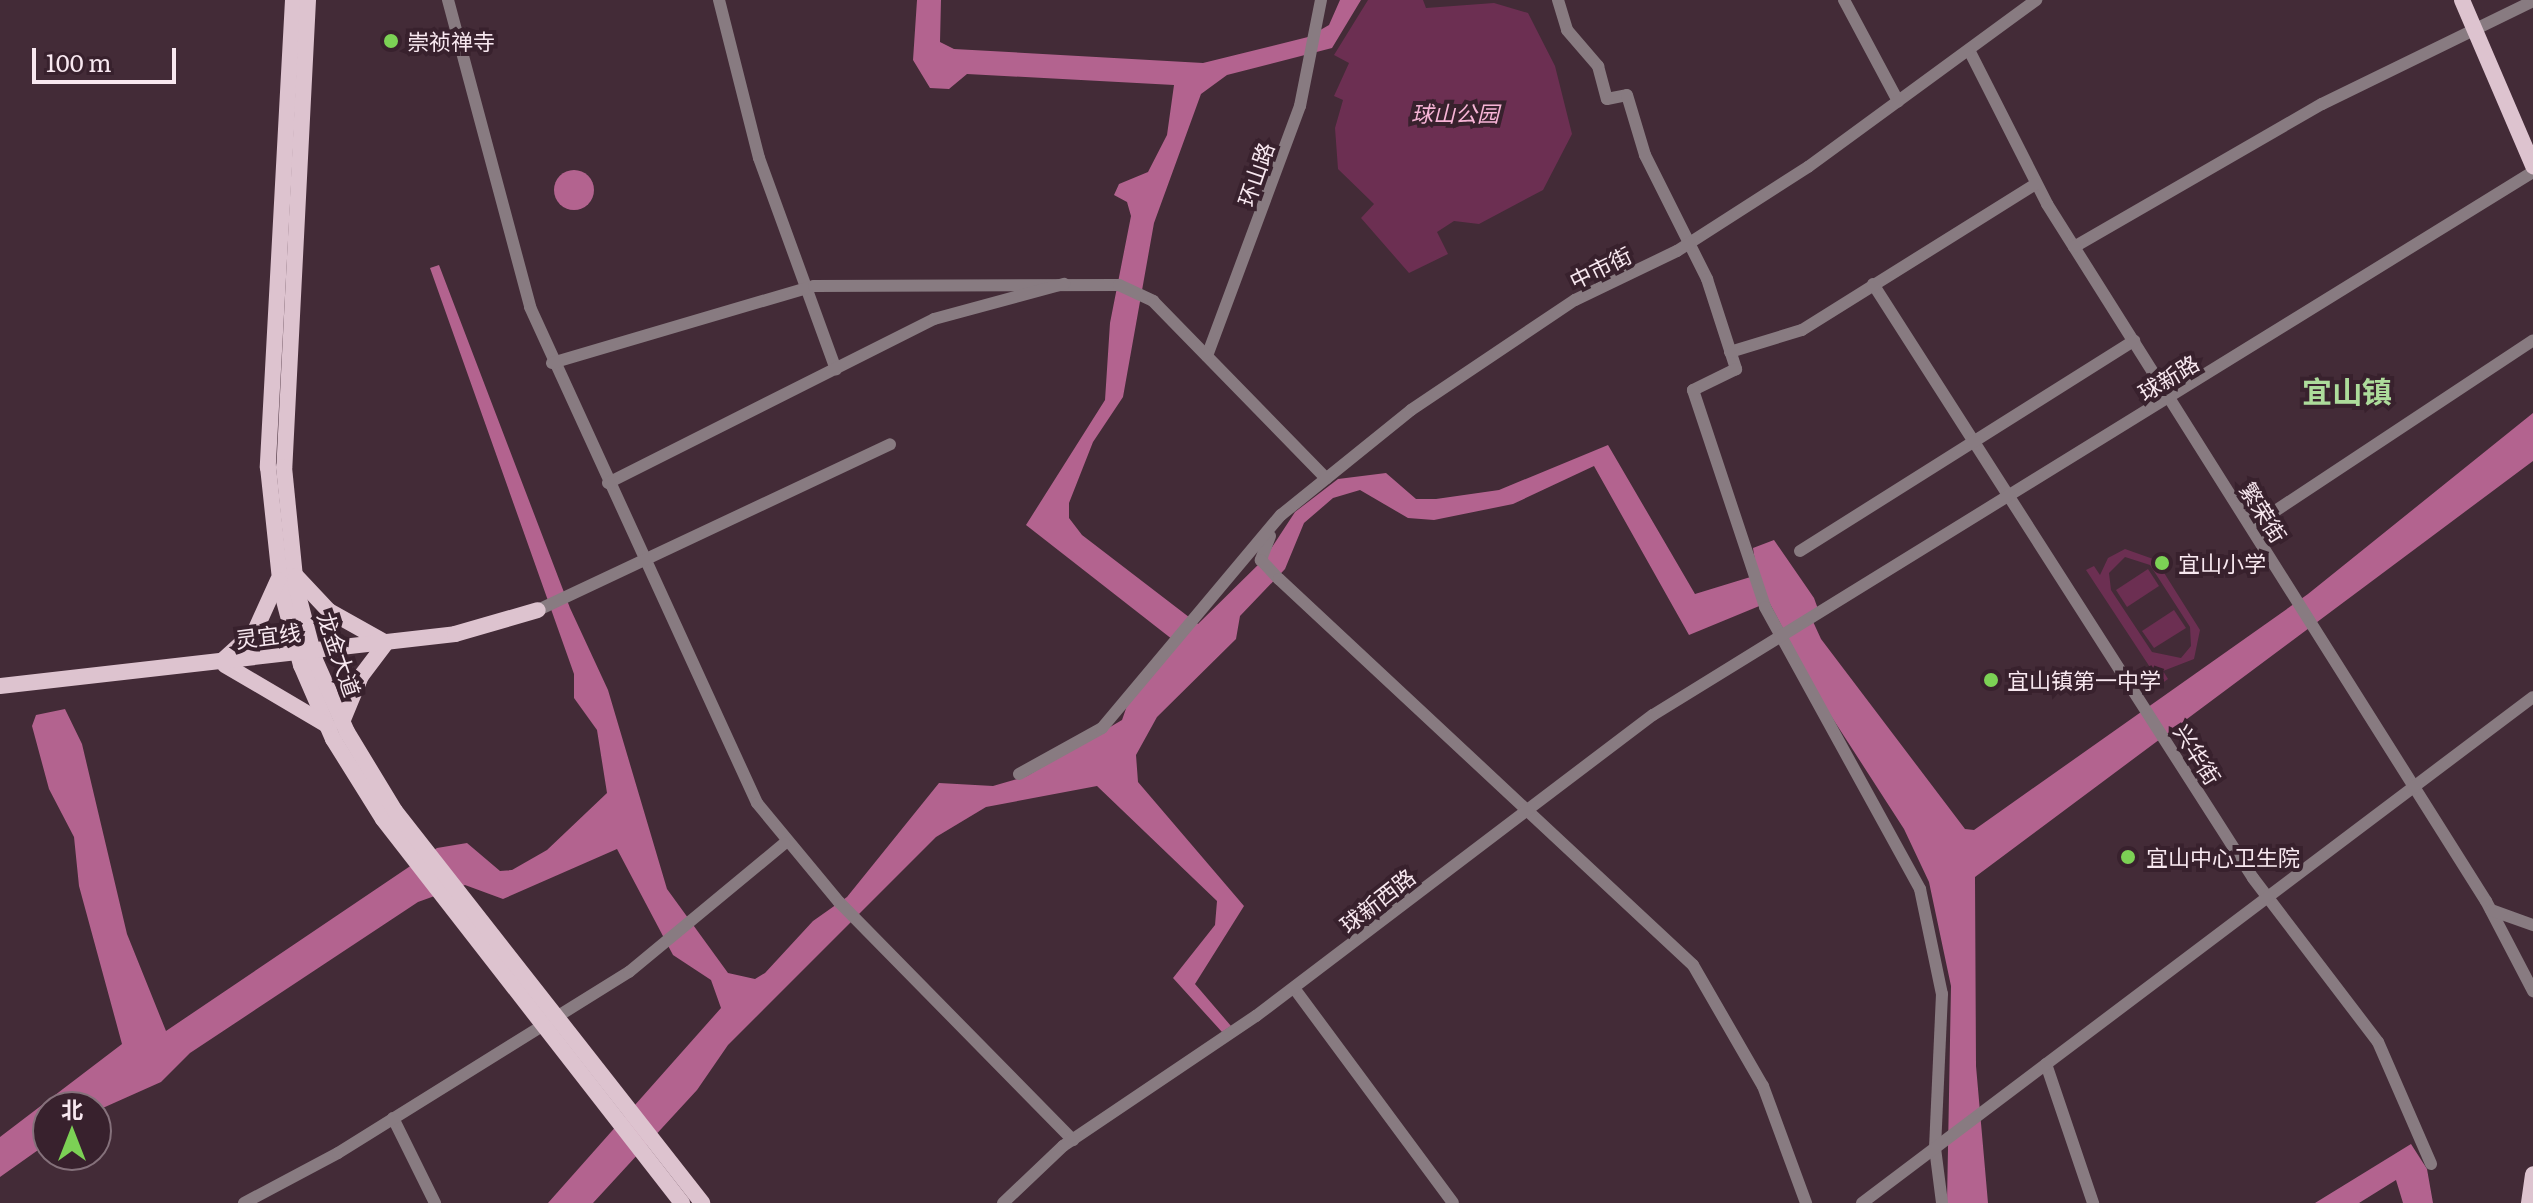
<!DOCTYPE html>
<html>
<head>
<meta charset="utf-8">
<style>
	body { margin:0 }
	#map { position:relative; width:2533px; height:1203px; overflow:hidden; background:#432b37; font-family:Literata,"Noto Sans SC",serif }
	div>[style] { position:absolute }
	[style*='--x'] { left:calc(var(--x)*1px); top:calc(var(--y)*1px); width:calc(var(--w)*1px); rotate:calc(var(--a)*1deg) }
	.green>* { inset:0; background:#6c2f52 }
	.water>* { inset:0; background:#b3638f }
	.round { border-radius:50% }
	.minor>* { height:12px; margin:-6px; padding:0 6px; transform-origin:6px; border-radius:6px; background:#887b81 }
	.major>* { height:16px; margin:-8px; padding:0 8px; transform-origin:8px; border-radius:8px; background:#ddc3cf }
	.dots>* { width:22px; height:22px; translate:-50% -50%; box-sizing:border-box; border:4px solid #38212d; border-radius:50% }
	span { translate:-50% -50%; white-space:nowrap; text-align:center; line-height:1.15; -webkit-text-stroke:8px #38212d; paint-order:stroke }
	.poi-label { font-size:22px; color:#f8e8f0 }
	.left { translate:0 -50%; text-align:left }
	.park-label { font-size:22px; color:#f7b4d6; font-style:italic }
	.street-label { font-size:22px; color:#f8e8f0 }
	.district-label { font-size:30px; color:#addc9b; font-weight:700 }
	.north { position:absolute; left:32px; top:1091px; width:80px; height:80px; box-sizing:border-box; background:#38212d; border:2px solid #85717b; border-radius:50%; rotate:0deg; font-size:22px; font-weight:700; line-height:32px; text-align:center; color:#f8e8f0 }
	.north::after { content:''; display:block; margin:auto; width:28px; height:36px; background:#7cd155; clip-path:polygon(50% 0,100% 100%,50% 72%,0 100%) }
	.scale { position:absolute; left:32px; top:48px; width:144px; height:36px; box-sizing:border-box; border:4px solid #f8e8f0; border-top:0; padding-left:10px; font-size:24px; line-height:28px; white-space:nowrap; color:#f8e8f0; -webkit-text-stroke:6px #38212d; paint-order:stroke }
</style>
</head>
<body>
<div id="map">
	<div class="green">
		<i style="clip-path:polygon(1368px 0,1423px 0,1426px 8px,1494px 3px,1528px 13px,1555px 66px,1572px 134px,1543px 190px,1479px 224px,1454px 221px,1437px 232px,1448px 254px,1409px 273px,1361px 218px,1374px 204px,1338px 169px,1335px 128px,1343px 100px,1334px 96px,1349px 63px,1334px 55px)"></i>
		<i style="clip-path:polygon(evenodd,2125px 549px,2156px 560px,2200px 630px,2194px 659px,2163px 671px,2168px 679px,2161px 684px,2086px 570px,2094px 566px,2100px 575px,2108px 558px,2125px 549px,2125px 557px,2150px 565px,2190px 627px,2191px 646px,2181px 658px,2152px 652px,2111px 590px,2109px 573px,2125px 557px)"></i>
		<i style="clip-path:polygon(2148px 569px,2159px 586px,2127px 607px,2116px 590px)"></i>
		<i style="clip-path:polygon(2174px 610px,2186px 628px,2154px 648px,2142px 631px)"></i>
	</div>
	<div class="water">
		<i style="clip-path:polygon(917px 0,941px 0,940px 42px,954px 49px,1203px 63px,1308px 37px,1329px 25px,1340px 0,1361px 0,1332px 48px,1227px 75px,1201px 94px,1154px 223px,1123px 397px,1093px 442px,1069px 503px,1069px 518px,1082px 535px,1198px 624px,1265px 558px,1295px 512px,1338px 479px,1386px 473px,1416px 499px,1436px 499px,1499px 490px,1608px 445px,1695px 594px,1757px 575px,1753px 548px,1774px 540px,1814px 598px,1818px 609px,1810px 615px,1821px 639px,1965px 829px,1974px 830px,2308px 594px,2533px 413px,2533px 461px,1975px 877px,1976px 1066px,1988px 1203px,1947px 1203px,1951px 986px,1929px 882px,1904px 829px,1822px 702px,1769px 602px,1689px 635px,1594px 466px,1513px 504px,1434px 520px,1408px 518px,1360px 490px,1333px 498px,1304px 523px,1285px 569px,1240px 616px,1236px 639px,1157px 717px,1136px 755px,1138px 782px,1244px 906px,1195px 984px,1231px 1026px,1222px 1032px,1173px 978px,1215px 925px,1217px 901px,1097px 786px,986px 807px,936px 837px,728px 1045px,697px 1090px,593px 1203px,548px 1203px,721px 1008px,711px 980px,673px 955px,617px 849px,503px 899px,465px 885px,418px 902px,190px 1053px,161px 1082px,96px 1111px,48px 1107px,48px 1143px,0 1177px,0 1137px,122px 1044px,79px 886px,74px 837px,49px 789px,32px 726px,36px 715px,65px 709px,82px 744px,127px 934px,166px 1031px,437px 848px,467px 843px,500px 871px,512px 870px,547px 850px,607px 793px,597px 730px,574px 698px,574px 674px,430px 268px,439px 265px,570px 608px,608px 690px,667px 889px,728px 973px,755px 979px,765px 973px,813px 921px,847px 897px,939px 783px,993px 786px,1027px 776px,1122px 720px,1129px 700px,1177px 643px,1026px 525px,1105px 400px,1110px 323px,1131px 216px,1127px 202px,1114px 195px,1119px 184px,1148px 172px,1167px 135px,1174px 85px,967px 74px,949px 89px,930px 88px,913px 60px)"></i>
		<i class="round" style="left:554px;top:170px;width:40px;height:40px"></i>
		<i style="clip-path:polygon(2411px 1144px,2427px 1169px,2433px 1203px,2403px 1203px,2396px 1180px,2359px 1203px,2315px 1203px)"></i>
	</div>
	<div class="minor">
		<i style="--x:448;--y:0;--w:318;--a:75"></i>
		<i style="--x:530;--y:307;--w:545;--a:65.41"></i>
		<i style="--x:757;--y:803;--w:129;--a:50.4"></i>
		<i style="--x:839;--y:902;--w:334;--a:45.5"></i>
		<i style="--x:719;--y:0;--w:163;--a:75.8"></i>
		<i style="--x:759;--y:158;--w:225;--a:70"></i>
		<i style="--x:1558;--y:0;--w:31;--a:73"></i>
		<i style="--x:1567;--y:30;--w:48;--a:49.3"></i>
		<i style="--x:1598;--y:66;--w:34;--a:75"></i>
		<i style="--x:1607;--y:99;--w:20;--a:-11"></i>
		<i style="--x:1627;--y:95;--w:63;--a:73.3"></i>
		<i style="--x:1645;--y:155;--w:139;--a:63.4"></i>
		<i style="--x:1707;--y:279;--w:95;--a:72.1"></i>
		<i style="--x:1736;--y:369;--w:48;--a:154"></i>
		<i style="--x:1693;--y:390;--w:229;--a:71.6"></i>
		<i style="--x:1765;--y:607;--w:322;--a:61.2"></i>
		<i style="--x:1920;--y:889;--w:107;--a:78.2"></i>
		<i style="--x:1942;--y:994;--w:154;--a:92.6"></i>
		<i style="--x:1935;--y:1148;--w:55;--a:82.7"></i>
		<i style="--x:1844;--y:0;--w:115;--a:61.9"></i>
		<i style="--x:1969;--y:50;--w:173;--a:63.1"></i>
		<i style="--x:2047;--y:204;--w:824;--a:57.8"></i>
		<i style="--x:2486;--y:901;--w:102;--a:62.4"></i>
		<i style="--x:2074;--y:247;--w:286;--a:-30"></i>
		<i style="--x:2322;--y:104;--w:235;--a:-26"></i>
		<i style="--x:1873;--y:284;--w:705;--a:57.39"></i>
		<i style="--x:2253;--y:878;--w:206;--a:52.7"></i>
		<i style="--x:2378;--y:1042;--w:133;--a:66.5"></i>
		<i style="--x:1730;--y:352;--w:75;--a:-17"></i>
		<i style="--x:1802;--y:330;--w:276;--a:-32"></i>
		<i style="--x:1207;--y:356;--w:267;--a:-69.6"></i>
		<i style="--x:1300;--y:106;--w:108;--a:-78.8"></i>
		<i style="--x:552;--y:363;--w:273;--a:-16.4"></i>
		<i style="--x:814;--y:286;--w:305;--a:-0.2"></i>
		<i style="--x:1119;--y:285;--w:38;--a:25"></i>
		<i style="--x:1153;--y:301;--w:248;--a:45.7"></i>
		<i style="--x:608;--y:483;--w:365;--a:-26.7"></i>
		<i style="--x:934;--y:319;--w:135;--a:-15.1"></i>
		<i style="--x:2251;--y:527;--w:338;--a:-33.5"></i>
		<i style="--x:1270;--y:536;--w:26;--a:111"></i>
		<i style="--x:1261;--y:560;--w:26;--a:47"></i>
		<i style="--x:1279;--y:579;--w:566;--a:43"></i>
		<i style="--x:1693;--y:965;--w:140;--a:60"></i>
		<i style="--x:1763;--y:1086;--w:125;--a:69.8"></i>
		<i style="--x:1800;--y:551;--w:395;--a:-32.2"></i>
		<i style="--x:538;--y:610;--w:389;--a:-25.2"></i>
		<i style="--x:1019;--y:774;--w:95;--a:-29"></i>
		<i style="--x:1102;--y:728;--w:278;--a:-50"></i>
		<i style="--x:1281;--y:515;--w:167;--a:-38.9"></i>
		<i style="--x:1411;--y:410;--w:197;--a:-33.9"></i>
		<i style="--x:1575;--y:300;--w:113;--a:-25.7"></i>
		<i style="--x:1677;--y:251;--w:156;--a:-32.7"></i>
		<i style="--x:1808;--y:167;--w:283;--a:-36.2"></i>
		<i style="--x:2491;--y:910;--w:45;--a:19.7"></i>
		<i style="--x:1294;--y:988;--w:267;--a:53.5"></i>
		<i style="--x:2046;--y:1064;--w:147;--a:71.3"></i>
		<i style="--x:393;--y:1118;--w:95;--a:63.7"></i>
		<i style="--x:244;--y:1203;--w:106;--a:-28"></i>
		<i style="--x:338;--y:1153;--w:343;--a:-31.9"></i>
		<i style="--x:629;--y:972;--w:202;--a:-39.6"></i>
		<i style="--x:1003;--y:1203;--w:83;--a:-43.5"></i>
		<i style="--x:1063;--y:1146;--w:233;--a:-34"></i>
		<i style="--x:1256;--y:1016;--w:498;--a:-37.2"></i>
		<i style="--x:1653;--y:715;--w:1034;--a:-31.68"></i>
		<i style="--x:1862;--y:1203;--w:840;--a:-37.02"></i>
	</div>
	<div class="major">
		<i style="--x:293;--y:0;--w:468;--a:93.1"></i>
		<i style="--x:268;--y:467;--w:123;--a:83.9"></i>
		<i style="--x:281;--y:589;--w:79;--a:75.3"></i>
		<i style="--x:301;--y:665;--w:81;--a:66.6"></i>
		<i style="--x:333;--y:739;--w:94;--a:58"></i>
		<i style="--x:383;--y:819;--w:487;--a:52.1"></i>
		<i style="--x:308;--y:0;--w:468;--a:92.9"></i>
		<i style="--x:284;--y:467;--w:121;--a:84.3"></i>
		<i style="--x:296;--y:587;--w:75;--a:75.4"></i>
		<i style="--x:315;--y:660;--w:79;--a:66"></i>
		<i style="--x:347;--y:732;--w:92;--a:58.7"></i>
		<i style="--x:395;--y:811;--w:498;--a:51.9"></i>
		<i style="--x:2462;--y:0;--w:181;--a:66.8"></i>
		<i style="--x:296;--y:576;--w:48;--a:46.7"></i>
		<i style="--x:329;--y:611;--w:65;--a:29.3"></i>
		<i style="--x:386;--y:643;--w:41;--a:127.1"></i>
		<i style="--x:361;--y:676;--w:50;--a:112.4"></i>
		<i style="--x:222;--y:661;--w:45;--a:-42.3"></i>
		<i style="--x:255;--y:631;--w:56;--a:-65.7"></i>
		<i style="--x:225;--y:665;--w:116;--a:30.5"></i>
		<i style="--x:0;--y:686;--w:458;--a:-6.5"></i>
		<i style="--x:455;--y:634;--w:86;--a:-16.1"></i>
		<i style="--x:2529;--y:1203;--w:29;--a:-82"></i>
	</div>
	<div class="dots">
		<i style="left:391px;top:41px;background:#7cd155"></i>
		<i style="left:2162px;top:563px;background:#7cd155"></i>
		<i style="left:1991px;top:680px;background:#7cd155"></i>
		<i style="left:2128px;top:857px;background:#7cd155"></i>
	</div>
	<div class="poi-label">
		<span class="left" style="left:407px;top:41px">崇祯禅寺</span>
		<span class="left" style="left:2178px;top:563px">宜山小学</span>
		<span class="left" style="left:2007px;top:680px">宜山镇第一中学</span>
		<span class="left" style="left:2146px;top:857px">宜山中心卫生院</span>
	</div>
	<div class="park-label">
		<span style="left:1455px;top:113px">球山公园</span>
	</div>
	<div class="street-label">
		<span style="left:1255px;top:174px;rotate:-71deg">环山路</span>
		<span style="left:1600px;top:267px;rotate:-26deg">中市街</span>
		<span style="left:2168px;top:377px;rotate:-31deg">球新路</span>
		<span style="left:2264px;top:512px;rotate:58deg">繁荣街</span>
		<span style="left:268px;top:635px;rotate:-7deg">灵宜线</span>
		<span style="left:340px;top:654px;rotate:71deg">龙金大道</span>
		<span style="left:2198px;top:754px;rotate:58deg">兴华街</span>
		<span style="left:1377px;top:900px;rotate:-38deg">球新西路</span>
	</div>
	<div class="district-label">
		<span style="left:2347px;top:390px">宜山镇</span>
	</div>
	<div class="north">北</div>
	<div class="scale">100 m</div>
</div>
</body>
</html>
